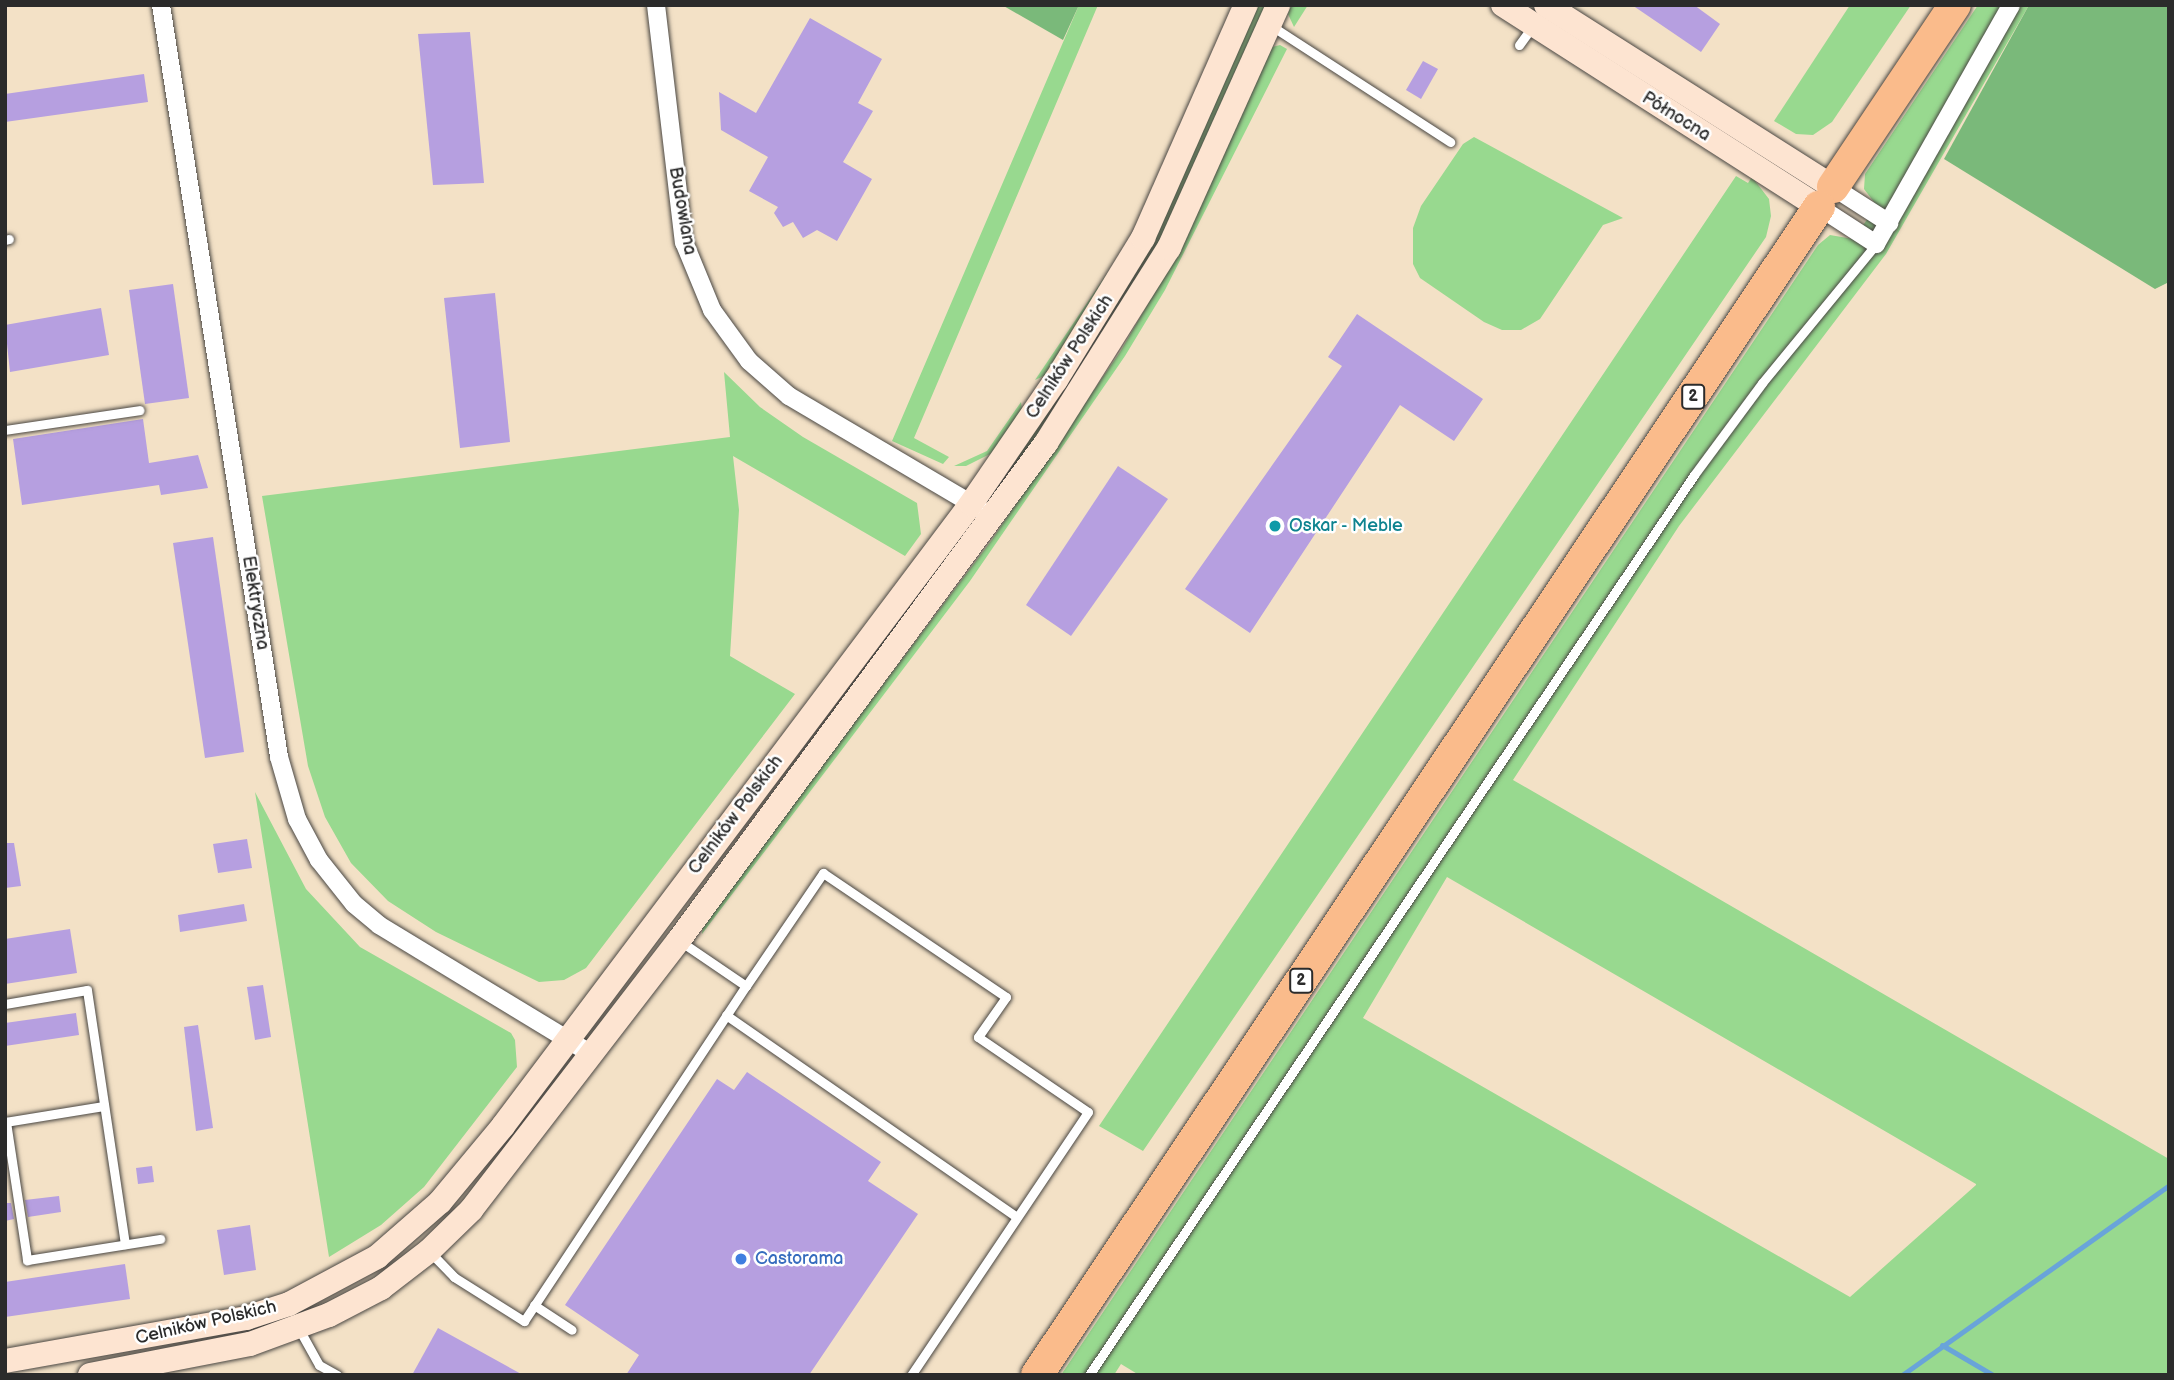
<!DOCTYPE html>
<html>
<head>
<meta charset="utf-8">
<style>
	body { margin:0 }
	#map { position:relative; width:2174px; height:1380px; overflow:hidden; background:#f3e1c6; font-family:"Balsamiq Sans",sans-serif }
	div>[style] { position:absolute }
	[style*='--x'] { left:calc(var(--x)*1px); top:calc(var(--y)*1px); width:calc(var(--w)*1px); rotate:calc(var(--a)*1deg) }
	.green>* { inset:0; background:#98d98f }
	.forest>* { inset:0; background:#7ab97a }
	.stream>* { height:5px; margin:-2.5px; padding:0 2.5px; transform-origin:2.5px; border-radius:2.5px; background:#69a4d9 }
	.building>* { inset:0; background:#b69fe0 }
	.roads { filter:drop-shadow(0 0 2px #494642) drop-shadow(0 0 2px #494642) }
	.lane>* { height:9px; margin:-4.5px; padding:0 4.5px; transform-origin:4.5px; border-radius:4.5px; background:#fff }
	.street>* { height:18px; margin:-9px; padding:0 9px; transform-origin:9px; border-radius:9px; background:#fff }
	.secondary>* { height:24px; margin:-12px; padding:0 12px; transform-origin:12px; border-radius:12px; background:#fde4d1 }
	.highway>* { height:32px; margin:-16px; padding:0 16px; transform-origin:16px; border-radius:16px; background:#fabb8b }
	.dots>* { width:19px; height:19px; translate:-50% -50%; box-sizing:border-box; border:4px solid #fff; border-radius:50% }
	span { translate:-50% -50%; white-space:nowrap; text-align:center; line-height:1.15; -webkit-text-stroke:5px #fff; paint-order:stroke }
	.shield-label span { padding:2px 5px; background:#fff; border:2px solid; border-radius:5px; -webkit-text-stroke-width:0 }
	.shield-label { font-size:16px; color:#2b2b2b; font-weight:700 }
	.street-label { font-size:18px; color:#2b2b2b }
	.culture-label { font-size:18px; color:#0d838f }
	.left { translate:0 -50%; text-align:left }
	.shop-label { font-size:18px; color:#366cbe }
	.frame { position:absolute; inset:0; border:7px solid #2b2b2b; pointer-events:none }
</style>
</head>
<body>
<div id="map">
	<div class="green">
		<i style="clip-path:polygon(1079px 5px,1098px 5px,914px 438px,949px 457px,943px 464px,892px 441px)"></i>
		<i style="clip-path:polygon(1258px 5px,1267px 5px,1155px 253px,1014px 474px,1006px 469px)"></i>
		<i style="clip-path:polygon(1291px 5px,1308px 5px,1294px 27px,1288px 14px)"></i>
		<i style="clip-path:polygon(1850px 5px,1911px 5px,1832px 122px,1813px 135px,1796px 134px,1774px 121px)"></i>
		<i style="clip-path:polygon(evenodd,1978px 5px,2029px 5px,1886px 254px,1679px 526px,1513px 780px,2169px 1159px,2169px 1375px,1139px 1375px,1121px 1364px,1114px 1375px,1061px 1375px,1818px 245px,1830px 235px,1853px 239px,1877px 206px,1864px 189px,1865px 174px,1978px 5px,1447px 877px,1976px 1184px,1976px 1185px,1850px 1297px,1363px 1018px,1447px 877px)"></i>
		<i style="clip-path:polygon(1280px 45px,1287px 49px,1165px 290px,1125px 356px,970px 581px,702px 934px,703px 924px,991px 541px,1120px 352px,1181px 247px,1272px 47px)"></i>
		<i style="clip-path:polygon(1474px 137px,1623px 218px,1603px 225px,1540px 319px,1521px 330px,1502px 330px,1484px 322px,1420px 278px,1413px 264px,1413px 228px,1421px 206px,1463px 144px)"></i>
		<i style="clip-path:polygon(1736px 176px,1748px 183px,1752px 177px,1769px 199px,1771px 216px,1766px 237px,1143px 1151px,1099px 1126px)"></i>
		<i style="clip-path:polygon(1110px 269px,1046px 375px,1035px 380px)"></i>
		<i style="clip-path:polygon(724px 372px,760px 407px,803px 437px,917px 503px,921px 534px,905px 556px,733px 456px,739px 510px,730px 656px,795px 694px,586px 968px,564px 980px,539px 982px,436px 932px,388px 901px,351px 863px,325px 817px,308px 766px,262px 496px,730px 437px)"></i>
		<i style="clip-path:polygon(1021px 402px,1022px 409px,992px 453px,966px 466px,954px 466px,987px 451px)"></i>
		<i style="clip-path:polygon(255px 792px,306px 889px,360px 947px,511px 1033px,515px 1040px,517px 1067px,424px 1187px,381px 1225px,329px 1257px)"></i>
	</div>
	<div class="forest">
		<i style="clip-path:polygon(1002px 5px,1079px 5px,1063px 40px)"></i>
		<i style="clip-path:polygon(2029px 5px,2169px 5px,2169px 282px,2155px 289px,1944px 159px)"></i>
	</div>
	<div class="stream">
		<i style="--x:1942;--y:1345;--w:59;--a:30.5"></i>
		<i style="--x:1902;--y:1375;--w:328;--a:-35.4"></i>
	</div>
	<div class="building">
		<i style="clip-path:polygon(1632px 5px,1694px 5px,1720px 24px,1701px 52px)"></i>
		<i style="clip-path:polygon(810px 18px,882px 59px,858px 103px,873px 111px,843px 162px,872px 179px,837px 241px,817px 230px,803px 238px,793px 222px,783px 227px,774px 213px,778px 207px,749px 191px,768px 157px,721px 130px,719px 92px,756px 113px)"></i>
		<i style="clip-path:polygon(470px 32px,484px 183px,433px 185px,418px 34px)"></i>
		<i style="clip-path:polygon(1423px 61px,1438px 69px,1421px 99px,1406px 90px)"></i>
		<i style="clip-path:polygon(144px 74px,148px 102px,5px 122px,5px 94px)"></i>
		<i style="clip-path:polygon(173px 284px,189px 398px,145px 404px,129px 290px)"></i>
		<i style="clip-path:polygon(495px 293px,510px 442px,460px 448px,444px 298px)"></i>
		<i style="clip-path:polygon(101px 308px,109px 355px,10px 372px,5px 325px)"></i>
		<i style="clip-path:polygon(1357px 314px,1483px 399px,1454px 441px,1400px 405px,1250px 633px,1185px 589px,1342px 366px,1328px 357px)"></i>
		<i style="clip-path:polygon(143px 419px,149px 463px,198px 455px,208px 488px,161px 495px,159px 485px,22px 505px,13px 439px)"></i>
		<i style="clip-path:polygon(1118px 466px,1168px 499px,1071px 636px,1026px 605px)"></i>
		<i style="clip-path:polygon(213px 537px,244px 752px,205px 758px,173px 543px)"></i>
		<i style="clip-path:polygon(247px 839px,252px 868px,218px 873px,213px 844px)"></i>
		<i style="clip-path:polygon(5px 843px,14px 843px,21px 886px,5px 888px)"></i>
		<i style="clip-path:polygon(244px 904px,247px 921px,180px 932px,178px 915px)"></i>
		<i style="clip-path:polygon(70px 929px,77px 973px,5px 984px,5px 939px)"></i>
		<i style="clip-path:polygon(263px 985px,271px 1037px,255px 1040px,247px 987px)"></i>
		<i style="clip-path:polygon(76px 1013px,79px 1035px,5px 1046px,5px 1023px)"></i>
		<i style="clip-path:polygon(198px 1025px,213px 1128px,196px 1131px,184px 1027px)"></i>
		<i style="clip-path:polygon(747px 1072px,881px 1162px,868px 1181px,918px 1214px,809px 1375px,626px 1375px,639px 1355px,565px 1305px,717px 1079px,734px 1090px)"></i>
		<i style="clip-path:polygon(152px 1166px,154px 1182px,138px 1184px,136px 1168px)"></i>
		<i style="clip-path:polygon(59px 1196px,61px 1212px,28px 1217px,25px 1200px)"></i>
		<i style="clip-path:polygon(5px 1203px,11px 1203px,14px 1219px,5px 1221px)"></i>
		<i style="clip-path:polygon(250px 1225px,256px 1270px,224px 1275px,217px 1230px)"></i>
		<i style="clip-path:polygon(125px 1264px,130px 1299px,5px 1317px,5px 1282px)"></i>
		<i style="clip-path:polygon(438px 1328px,523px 1375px,412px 1375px)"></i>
	</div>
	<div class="roads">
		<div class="lane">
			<i style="--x:1270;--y:25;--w:215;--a:33"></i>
			<i style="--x:1519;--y:45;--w:22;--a:-54"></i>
			<i style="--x:5;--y:240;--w:4;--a:-14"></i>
			<i style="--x:5;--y:430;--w:136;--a:-8.4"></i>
			<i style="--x:746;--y:986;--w:137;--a:-55.7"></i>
			<i style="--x:823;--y:873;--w:221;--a:34.1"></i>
			<i style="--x:1006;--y:997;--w:49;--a:125"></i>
			<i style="--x:978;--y:1037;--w:133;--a:34.3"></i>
			<i style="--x:1088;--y:1112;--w:317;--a:123.9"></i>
			<i style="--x:5;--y:1004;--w:83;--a:-9.7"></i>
			<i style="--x:87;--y:990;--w:257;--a:81.5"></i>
			<i style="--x:726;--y:1015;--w:354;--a:34.8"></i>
			<i style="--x:5;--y:1122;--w:100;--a:-9.2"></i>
			<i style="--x:6;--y:1122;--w:140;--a:81.3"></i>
			<i style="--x:27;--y:1260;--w:135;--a:-9"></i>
			<i style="--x:430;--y:1252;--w:35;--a:46"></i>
			<i style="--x:454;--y:1277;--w:83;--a:32.2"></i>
			<i style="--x:524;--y:1321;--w:402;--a:-56.5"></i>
			<i style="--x:746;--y:986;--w:80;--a:-145.7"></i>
			<i style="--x:534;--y:1305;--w:45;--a:33.3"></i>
			<i style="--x:299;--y:1329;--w:41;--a:60.9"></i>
			<i style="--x:319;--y:1365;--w:21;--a:29"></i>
			<i style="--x:1089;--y:1375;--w:1084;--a:-56.09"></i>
			<i style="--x:1694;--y:475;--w:114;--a:-53.5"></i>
			<i style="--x:1762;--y:383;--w:180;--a:-50.6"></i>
		</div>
		<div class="street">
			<i style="--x:161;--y:5;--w:761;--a:81.08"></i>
			<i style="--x:279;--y:757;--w:65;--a:73.8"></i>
			<i style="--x:297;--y:819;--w:47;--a:61.8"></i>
			<i style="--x:319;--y:860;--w:56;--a:51.5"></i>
			<i style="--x:354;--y:904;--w:33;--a:40"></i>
			<i style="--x:379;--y:925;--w:250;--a:31.3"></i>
			<i style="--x:656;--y:5;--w:239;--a:83.3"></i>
			<i style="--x:684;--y:242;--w:74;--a:67.6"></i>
			<i style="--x:712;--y:310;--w:63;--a:54"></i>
			<i style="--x:749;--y:361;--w:53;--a:41.2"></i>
			<i style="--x:789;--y:396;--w:222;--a:30.6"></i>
			<i style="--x:1833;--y:187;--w:67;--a:32.7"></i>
			<i style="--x:1819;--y:207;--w:68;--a:33"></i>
			<i style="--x:1876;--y:244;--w:274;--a:-60.5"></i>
		</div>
		<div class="secondary">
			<i style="--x:1503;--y:5;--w:375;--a:32.6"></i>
			<i style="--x:1546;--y:5;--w:340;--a:32.4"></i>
			<i style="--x:5;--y:1361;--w:245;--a:-10.1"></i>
			<i style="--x:246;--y:1318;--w:45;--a:-18"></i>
			<i style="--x:289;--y:1304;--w:100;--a:-28.1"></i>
			<i style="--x:377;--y:1257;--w:84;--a:-41.1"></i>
			<i style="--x:440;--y:1202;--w:99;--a:-50.3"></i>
			<i style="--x:503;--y:1126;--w:778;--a:-53.04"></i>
			<i style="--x:971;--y:504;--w:150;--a:-55.6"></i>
			<i style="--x:1056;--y:380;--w:167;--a:-58.5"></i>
			<i style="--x:1143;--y:238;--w:255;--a:-66.2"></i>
			<i style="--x:90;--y:1375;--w:163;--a:-11"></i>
			<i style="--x:250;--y:1344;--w:84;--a:-20.2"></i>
			<i style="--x:329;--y:1315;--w:59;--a:-27.4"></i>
			<i style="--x:381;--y:1288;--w:61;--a:-37.6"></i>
			<i style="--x:429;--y:1251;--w:59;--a:-44.3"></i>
			<i style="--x:471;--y:1210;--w:341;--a:-52.4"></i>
			<i style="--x:679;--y:940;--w:618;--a:-53.56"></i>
			<i style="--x:1046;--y:443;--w:231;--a:-57.8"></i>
			<i style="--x:1169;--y:248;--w:266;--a:-65.8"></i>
		</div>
		<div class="highway">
			<i style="--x:1833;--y:187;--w:219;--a:-56.2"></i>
			<i style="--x:1037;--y:1375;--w:1406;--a:-56.2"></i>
		</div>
	</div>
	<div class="dots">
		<i style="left:1275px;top:526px;background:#0f9aa8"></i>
		<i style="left:741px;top:1259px;background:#3f7fe0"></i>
	</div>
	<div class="shield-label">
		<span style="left:1693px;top:397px">2</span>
		<span style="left:1301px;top:981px">2</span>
	</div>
	<div class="street-label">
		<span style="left:1676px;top:117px;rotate:32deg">Północna</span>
		<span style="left:682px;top:211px;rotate:80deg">Budowlana</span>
		<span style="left:1070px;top:357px;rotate:-57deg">Celników Polskich</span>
		<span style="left:255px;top:603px;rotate:81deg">Elektryczna</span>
		<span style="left:736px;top:815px;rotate:-53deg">Celników Polskich</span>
		<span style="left:206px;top:1323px;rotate:-13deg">Celników Polskich</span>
	</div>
	<div class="culture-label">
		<span class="left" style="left:1289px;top:526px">Oskar - Meble</span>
	</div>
	<div class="shop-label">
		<span class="left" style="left:755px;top:1259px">Castorama</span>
	</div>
	<div class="frame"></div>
</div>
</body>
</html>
